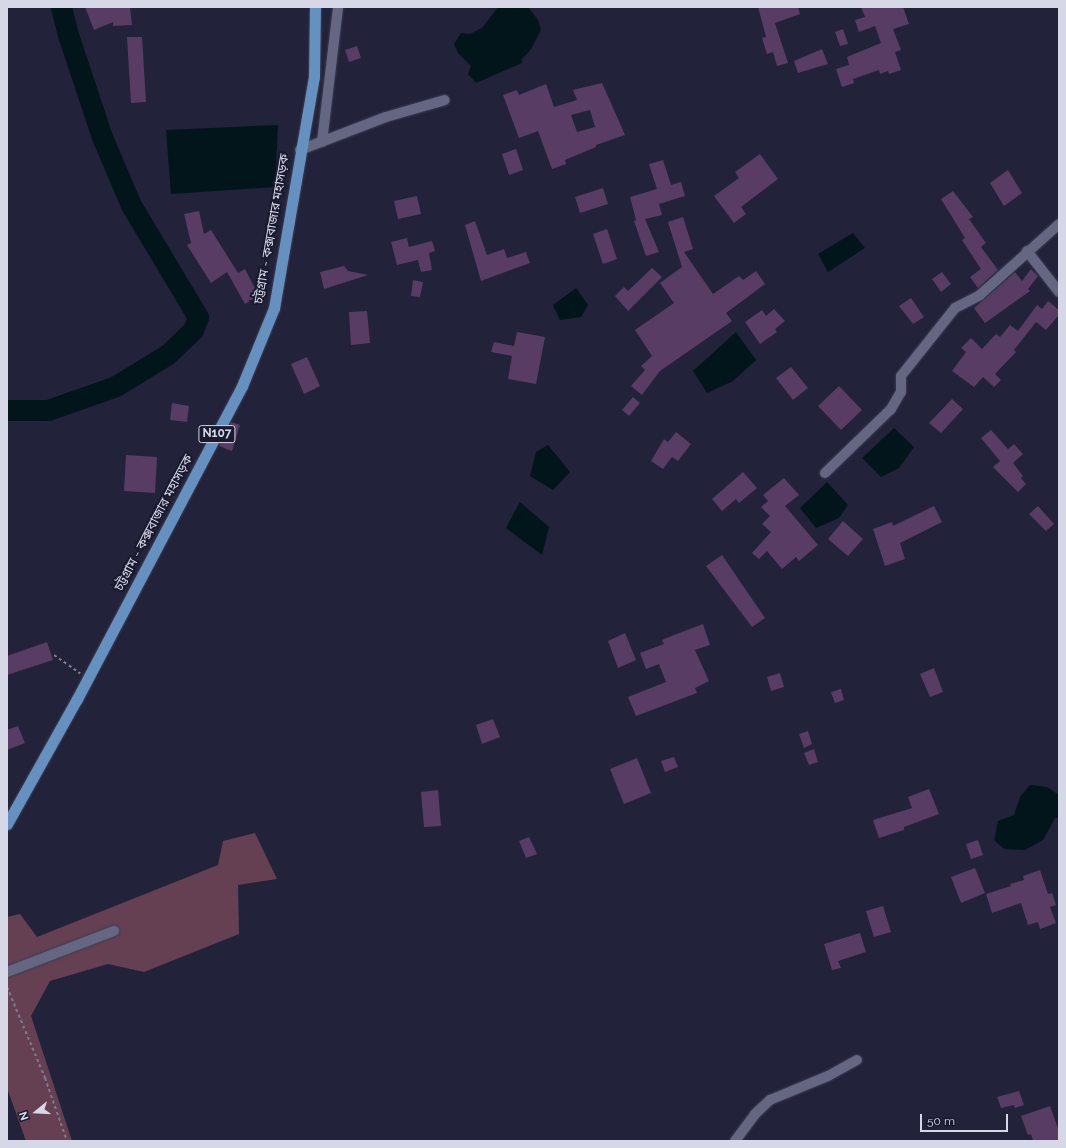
<!DOCTYPE html>
<html>
<head>
<meta charset="utf-8">
<style>
	body { margin:0 }
	#map { position:relative; width:1066px; height:1148px; overflow:hidden; background:#22223b; font-family:Raleway,"Noto Sans Bengali",sans-serif }
	div>[style] { position:absolute }
	[style*='--x'] { left:calc(var(--x)*1px); top:calc(var(--y)*1px); width:calc(var(--w)*1px); rotate:calc(var(--a)*1deg) }
	.green>* { inset:0; background:#644052 }
	.water>* { inset:0; background:#02151b }
	.river>* { height:21px; margin:-10.5px; padding:0 10.5px; transform-origin:10.5px; border-radius:10.5px; background:#02151b }
	.building>* { inset:0; background:#583c63 }
	.path>* { height:2px; margin-top:-1px; transform-origin:0; background:repeating-linear-gradient(90deg,#7c7c91 0 3px,transparent 0 6px) }
	.roads { filter:drop-shadow(0 0 1px #3c3c51) drop-shadow(0 0 1px #3c3c51) }
	.minor>* { height:10px; margin:-5px; padding:0 5px; transform-origin:5px; border-radius:5px; background:#646682 }
	.trunk>* { height:11px; margin:-5.5px; padding:0 5.5px; transform-origin:5.5px; border-radius:5.5px; background:#6690c0 }
	span { translate:-50% -50%; white-space:nowrap; text-align:center; line-height:1.15; -webkit-text-stroke:4px #191930; paint-order:stroke }
	.shield-label span { padding:1px 3px; background:#191930; border:1px solid; border-radius:3px; -webkit-text-stroke-width:0 }
	.shield-label { font-size:12px; color:#d6d7e7; font-weight:700 }
	.street-label { font-size:13px; color:#d6d7e7 }
	.frame { position:absolute; inset:0; border:8px solid #d6d7e7; pointer-events:none }
	.north { position:absolute; left:16px; top:1092px; width:40px; height:40px; -webkit-text-stroke:3px #191930; paint-order:stroke; rotate:252deg; font-size:11px; font-weight:700; line-height:16px; text-align:center; color:#d6d7e7 }
	.north::after { content:''; display:block; margin:auto; width:14px; height:18px; background:#d6d7e7; clip-path:polygon(50% 0,100% 100%,50% 72%,0 100%) }
	.scale { position:absolute; left:920px; top:1114px; width:88px; height:18px; box-sizing:border-box; border:2px solid #d6d7e7; border-top:0; padding-left:5px; font-size:12px; line-height:14px; white-space:nowrap; color:#d6d7e7; -webkit-text-stroke:3px #191930; paint-order:stroke }
</style>
</head>
<body>
<div id="map">
	<div class="green">
		<i style="clip-path:polygon(255px 833px,277px 879px,238px 885px,239px 934px,144px 972px,108px 964px,50px 981px,31px 1016px,72px 1141px,26px 1141px,7px 1088px,7px 917px,20px 914px,37px 937px,218px 865px,223px 841px)"></i>
	</div>
	<div class="water">
		<i style="clip-path:polygon(498px 7px,528px 7px,538px 20px,541px 30px,531px 49px,522px 59px,522px 63px,476px 83px,468px 74px,471px 66px,458px 53px,454px 44px,461px 33px,470px 34px,482px 28px)"></i>
		<i style="clip-path:polygon(278px 125px,275px 187px,171px 194px,166px 130px)"></i>
		<i style="clip-path:polygon(853px 233px,865px 248px,828px 272px,818px 254px)"></i>
		<i style="clip-path:polygon(576px 288px,588px 305px,581px 317px,560px 320px,553px 305px)"></i>
		<i style="clip-path:polygon(736px 332px,756px 360px,733px 381px,707px 393px,693px 371px)"></i>
		<i style="clip-path:polygon(894px 428px,914px 447px,899px 468px,881px 477px,862px 458px)"></i>
		<i style="clip-path:polygon(548px 445px,570px 472px,553px 490px,530px 476px,536px 452px)"></i>
		<i style="clip-path:polygon(827px 482px,848px 505px,839px 518px,816px 528px,800px 508px)"></i>
		<i style="clip-path:polygon(520px 502px,549px 527px,542px 555px,506px 528px)"></i>
		<i style="clip-path:polygon(1030px 785px,1047px 787px,1059px 795px,1059px 818px,1055px 818px,1043px 840px,1025px 850px,1004px 849px,994px 840px,998px 821px,1014px 815px,1020px 797px)"></i>
	</div>
	<div class="river">
		<i style="--x:7;--y:410;--w:41;--a:0"></i>
		<i style="--x:48;--y:410;--w:72;--a:-19.4"></i>
		<i style="--x:116;--y:386;--w:61;--a:-31.6"></i>
		<i style="--x:168;--y:354;--w:35;--a:-44"></i>
		<i style="--x:193;--y:330;--w:14;--a:-69"></i>
		<i style="--x:198;--y:317;--w:131;--a:-120.9"></i>
		<i style="--x:131;--y:205;--w:74;--a:-113.1"></i>
		<i style="--x:102;--y:137;--w:108;--a:-108.4"></i>
		<i style="--x:68;--y:35;--w:29;--a:-104"></i>
	</div>
	<div class="building">
		<i style="clip-path:polygon(85px 7px,130px 7px,132px 25px,113px 26px,113px 22px,94px 30px)"></i>
		<i style="clip-path:polygon(758px 7px,798px 7px,800px 14px,775px 23px,788px 63px,777px 66px,773px 52px,767px 54px,762px 38px,766px 37px)"></i>
		<i style="clip-path:polygon(861px 7px,903px 7px,909px 24px,893px 29px,901px 50px,895px 52px,901px 70px,889px 74px,888px 71px,880px 74px,879px 70px,853px 79px,854px 83px,842px 87px,836px 69px,849px 65px,847px 57px,881px 43px,875px 26px,859px 32px,855px 20px,865px 17px)"></i>
		<i style="clip-path:polygon(843px 29px,848px 44px,840px 46px,835px 32px)"></i>
		<i style="clip-path:polygon(127px 37px,142px 37px,146px 102px,131px 103px)"></i>
		<i style="clip-path:polygon(357px 46px,361px 58px,349px 62px,345px 50px)"></i>
		<i style="clip-path:polygon(822px 49px,828px 64px,798px 73px,794px 61px)"></i>
		<i style="clip-path:polygon(evenodd,602px 83px,625px 135px,596px 145px,596px 147px,565px 160px,566px 164px,552px 169px,538px 131px,519px 138px,503px 95px,517px 90px,519px 95px,546px 84px,554px 107px,577px 100px,573px 90px,602px 83px,590px 110px,595px 127px,577px 132px,571px 115px,590px 110px)"></i>
		<i style="clip-path:polygon(516px 149px,523px 170px,509px 175px,502px 154px)"></i>
		<i style="clip-path:polygon(760px 154px,778px 179px,741px 207px,746px 214px,734px 223px,714px 196px,739px 178px,735px 172px)"></i>
		<i style="clip-path:polygon(663px 160px,671px 185px,681px 182px,685px 196px,659px 204px,662px 215px,645px 219px,659px 252px,646px 256px,634px 221px,636px 220px,630px 197px,657px 189px,649px 164px)"></i>
		<i style="clip-path:polygon(1008px 170px,1022px 193px,1004px 206px,990px 183px)"></i>
		<i style="clip-path:polygon(603px 188px,608px 204px,580px 213px,575px 197px)"></i>
		<i style="clip-path:polygon(953px 191px,973px 217px,969px 219px,986px 243px,981px 247px,998px 270px,978px 288px,970px 277px,981px 269px,962px 240px,965px 238px,941px 199px)"></i>
		<i style="clip-path:polygon(417px 196px,421px 214px,398px 219px,394px 201px)"></i>
		<i style="clip-path:polygon(199px 211px,204px 234px,211px 230px,238px 273px,245px 269px,259px 296px,245px 304px,227px 272px,211px 283px,187px 245px,191px 243px,184px 214px)"></i>
		<i style="clip-path:polygon(683px 217px,693px 249px,684px 252px,713px 294px,739px 276px,743px 280px,756px 271px,765px 284px,726px 313px,732px 321px,660px 371px,642px 395px,631px 386px,645px 370px,641px 366px,652px 356px,635px 330px,674px 303px,660px 283px,682px 267px,668px 222px)"></i>
		<i style="clip-path:polygon(475px 221px,487px 255px,504px 249px,507px 258px,526px 252px,530px 263px,481px 281px,465px 225px)"></i>
		<i style="clip-path:polygon(607px 229px,617px 259px,603px 264px,593px 234px)"></i>
		<i style="clip-path:polygon(407px 238px,409px 247px,432px 241px,435px 251px,429px 253px,432px 270px,421px 272px,418px 260px,397px 265px,391px 242px)"></i>
		<i style="clip-path:polygon(344px 266px,348px 271px,368px 275px,324px 289px,320px 272px)"></i>
		<i style="clip-path:polygon(652px 268px,662px 277px,628px 311px,615px 296px,624px 287px,628px 291px)"></i>
		<i style="clip-path:polygon(1031px 269px,1038px 276px,1028px 289px,1030px 291px,985px 323px,974px 308px,1015px 272px,1022px 281px)"></i>
		<i style="clip-path:polygon(942px 272px,951px 284px,941px 292px,932px 279px)"></i>
		<i style="clip-path:polygon(413px 280px,423px 282px,420px 297px,411px 296px)"></i>
		<i style="clip-path:polygon(911px 298px,924px 317px,913px 324px,899px 306px)"></i>
		<i style="clip-path:polygon(1048px 301px,1059px 310px,1059px 315px,1046px 330px,1036px 322px,1014px 350px,1016px 352px,995px 374px,1001px 380px,994px 387px,983px 377px,974px 387px,952px 371px,966px 352px,961px 348px,971px 338px,982px 349px,996px 334px,1000px 337px,1010px 325px,1018px 331px,1037px 305px,1042px 309px)"></i>
		<i style="clip-path:polygon(774px 309px,785px 321px,775px 329px,777px 332px,760px 344px,745px 322px,762px 310px,766px 316px)"></i>
		<i style="clip-path:polygon(367px 311px,370px 343px,351px 345px,349px 312px)"></i>
		<i style="clip-path:polygon(517px 332px,545px 337px,536px 384px,508px 379px,512px 356px,491px 352px,494px 342px,514px 346px)"></i>
		<i style="clip-path:polygon(307px 357px,320px 386px,304px 394px,291px 364px)"></i>
		<i style="clip-path:polygon(791px 367px,808px 388px,793px 400px,776px 378px)"></i>
		<i style="clip-path:polygon(839px 386px,862px 410px,841px 430px,818px 406px)"></i>
		<i style="clip-path:polygon(633px 397px,640px 403px,629px 416px,622px 410px)"></i>
		<i style="clip-path:polygon(952px 399px,963px 409px,941px 433px,929px 423px)"></i>
		<i style="clip-path:polygon(172px 403px,189px 406px,187px 422px,170px 420px)"></i>
		<i style="clip-path:polygon(231px 422px,240px 425px,232px 451px,219px 446px)"></i>
		<i style="clip-path:polygon(991px 430px,1008px 449px,1014px 444px,1023px 454px,1013px 463px,1023px 476px,1021px 478px,1026px 484px,1018px 492px,993px 467px,1000px 461px,981px 438px)"></i>
		<i style="clip-path:polygon(676px 432px,691px 444px,678px 461px,672px 457px,663px 469px,651px 461px,664px 439px,668px 442px)"></i>
		<i style="clip-path:polygon(126px 455px,157px 457px,155px 493px,124px 491px)"></i>
		<i style="clip-path:polygon(743px 472px,757px 488px,739px 503px,736px 499px,722px 511px,712px 499px)"></i>
		<i style="clip-path:polygon(784px 478px,799px 495px,785px 506px,818px 545px,799px 561px,796px 557px,782px 569px,767px 551px,759px 559px,752px 553px,771px 532px,762px 524px,770px 516px,761px 507px,768px 501px,763px 495px)"></i>
		<i style="clip-path:polygon(934px 506px,942px 522px,900px 543px,905px 559px,885px 566px,873px 529px,892px 522px,893px 526px)"></i>
		<i style="clip-path:polygon(1038px 506px,1054px 524px,1046px 531px,1029px 514px)"></i>
		<i style="clip-path:polygon(843px 521px,863px 539px,848px 556px,828px 539px)"></i>
		<i style="clip-path:polygon(722px 555px,765px 618px,752px 627px,706px 566px)"></i>
		<i style="clip-path:polygon(703px 624px,710px 645px,695px 650px,709px 681px,695px 688px,697px 693px,636px 716px,628px 697px,666px 682px,659px 664px,646px 669px,640px 653px,664px 644px,662px 640px,674px 635px)"></i>
		<i style="clip-path:polygon(625px 633px,636px 660px,618px 668px,608px 641px)"></i>
		<i style="clip-path:polygon(47px 642px,53px 660px,7px 675px,7px 656px)"></i>
		<i style="clip-path:polygon(934px 668px,943px 692px,930px 697px,920px 674px)"></i>
		<i style="clip-path:polygon(780px 673px,784px 687px,771px 691px,767px 677px)"></i>
		<i style="clip-path:polygon(841px 689px,844px 700px,835px 703px,831px 692px)"></i>
		<i style="clip-path:polygon(493px 719px,500px 737px,482px 744px,476px 725px)"></i>
		<i style="clip-path:polygon(18px 726px,25px 743px,7px 750px,7px 730px)"></i>
		<i style="clip-path:polygon(808px 731px,812px 744px,804px 748px,799px 734px)"></i>
		<i style="clip-path:polygon(814px 749px,818px 762px,809px 765px,804px 753px)"></i>
		<i style="clip-path:polygon(674px 757px,678px 767px,665px 772px,661px 761px)"></i>
		<i style="clip-path:polygon(637px 758px,651px 793px,624px 804px,610px 769px)"></i>
		<i style="clip-path:polygon(929px 789px,939px 814px,904px 827px,904px 830px,879px 838px,873px 820px,912px 808px,908px 797px)"></i>
		<i style="clip-path:polygon(438px 790px,441px 826px,424px 827px,421px 792px)"></i>
		<i style="clip-path:polygon(529px 837px,537px 854px,526px 858px,519px 841px)"></i>
		<i style="clip-path:polygon(978px 840px,983px 855px,971px 859px,966px 844px)"></i>
		<i style="clip-path:polygon(975px 868px,985px 893px,961px 903px,951px 877px)"></i>
		<i style="clip-path:polygon(1040px 870px,1048px 894px,1052px 893px,1056px 905px,1050px 907px,1056px 923px,1040px 929px,1038px 922px,1028px 925px,1021px 903px,992px 913px,986px 894px,1011px 886px,1010px 884px,1024px 880px,1023px 876px)"></i>
		<i style="clip-path:polygon(883px 906px,891px 932px,874px 937px,866px 911px)"></i>
		<i style="clip-path:polygon(860px 933px,866px 952px,838px 961px,841px 968px,832px 970px,824px 944px)"></i>
		<i style="clip-path:polygon(1019px 1091px,1024px 1105px,1015px 1108px,1014px 1105px,1001px 1108px,997px 1097px)"></i>
		<i style="clip-path:polygon(1050px 1106px,1059px 1131px,1059px 1141px,1033px 1141px,1031px 1134px,1028px 1135px,1021px 1116px)"></i>
	</div>
	<div class="path">
		<i style="--x:54;--y:655;--w:32;--a:35"></i>
		<i style="--x:7;--y:987;--w:99;--a:67.3"></i>
		<i style="--x:45;--y:1078;--w:67;--a:70.8"></i>
	</div>
	<div class="roads">
		<div class="minor">
			<i style="--x:322;--y:142;--w:136;--a:-83.2"></i>
			<i style="--x:300;--y:150;--w:92;--a:-21"></i>
			<i style="--x:386;--y:117;--w:61;--a:-16.1"></i>
			<i style="--x:1027;--y:251;--w:52;--a:52"></i>
			<i style="--x:825;--y:473;--w:92;--a:-44.1"></i>
			<i style="--x:891;--y:409;--w:20;--a:-60"></i>
			<i style="--x:901;--y:392;--w:16;--a:-90"></i>
			<i style="--x:901;--y:376;--w:87;--a:-51.5"></i>
			<i style="--x:955;--y:308;--w:28;--a:-27"></i>
			<i style="--x:980;--y:295;--w:106;--a:-41.9"></i>
			<i style="--x:7;--y:972;--w:115;--a:-21"></i>
			<i style="--x:735;--y:1141;--w:34;--a:-53"></i>
			<i style="--x:755;--y:1114;--w:21;--a:-43"></i>
			<i style="--x:770;--y:1100;--w:63;--a:-22.5"></i>
			<i style="--x:828;--y:1076;--w:33;--a:-29"></i>
		</div>
		<div class="trunk">
			<i style="--x:7;--y:824;--w:143;--a:-60.8"></i>
			<i style="--x:77;--y:699;--w:354;--a:-62.2"></i>
			<i style="--x:242;--y:386;--w:84;--a:-67.7"></i>
			<i style="--x:274;--y:308;--w:234;--a:-80.2"></i>
			<i style="--x:314;--y:77;--w:70;--a:-89.2"></i>
		</div>
	</div>
	<div class="shield-label">
		<span style="left:217px;top:434px">N107</span>
	</div>
	<div class="street-label">
		<span style="left:272px;top:229px;rotate:-80deg">চট্টগ্রাম - কক্সবাজার মহাসড়ক</span>
		<span style="left:154px;top:523px;rotate:-62deg">চট্টগ্রাম - কক্সবাজার মহাসড়ক</span>
	</div>
	<div class="frame"></div>
	<div class="north">N</div>
	<div class="scale">50 m</div>
</div>
</body>
</html>
